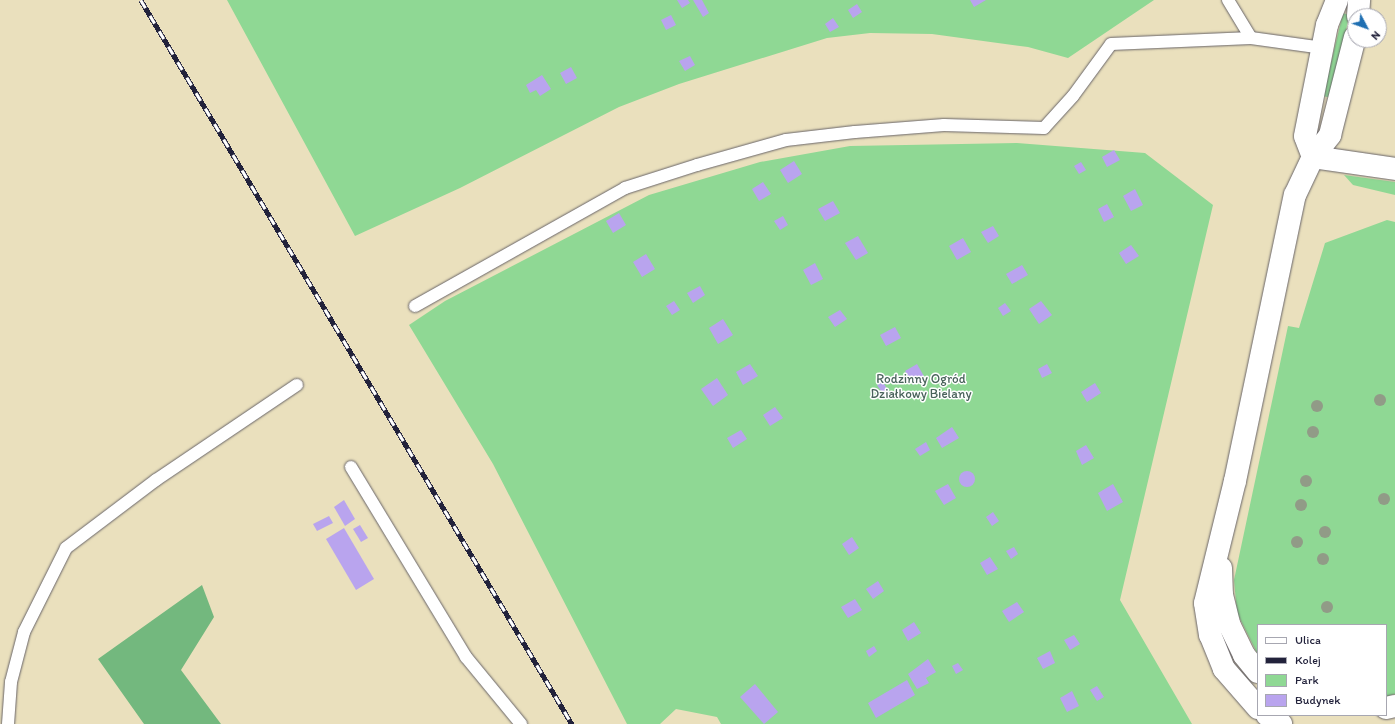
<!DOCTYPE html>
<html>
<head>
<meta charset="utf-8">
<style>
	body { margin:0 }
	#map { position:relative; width:1395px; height:724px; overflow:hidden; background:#eae0bd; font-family:Itim,sans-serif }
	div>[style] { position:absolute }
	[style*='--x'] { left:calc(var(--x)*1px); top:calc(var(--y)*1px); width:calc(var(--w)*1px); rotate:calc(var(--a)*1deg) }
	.green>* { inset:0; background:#8fd894 }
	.forest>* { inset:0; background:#73b87e }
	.building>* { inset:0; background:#b9a4ee }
	.round { border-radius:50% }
	.roads { filter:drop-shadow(0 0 1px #686468) drop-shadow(0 0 1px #686468) }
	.lane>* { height:12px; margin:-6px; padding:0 6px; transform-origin:6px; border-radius:6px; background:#fff }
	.street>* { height:22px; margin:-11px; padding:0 11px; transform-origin:11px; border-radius:11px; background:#fff }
	.secondary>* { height:22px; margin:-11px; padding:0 11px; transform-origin:11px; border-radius:11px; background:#fff }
	.primary>* { height:22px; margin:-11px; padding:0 11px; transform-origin:11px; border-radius:11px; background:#fff }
	.rail>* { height:4.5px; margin-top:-2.25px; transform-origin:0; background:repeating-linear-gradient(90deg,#fff 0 9px,#22223b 0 18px); box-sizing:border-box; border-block:1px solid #22223b }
	.trees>* { width:12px; height:12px; margin:-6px; border-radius:50%; background:#919b87 }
	span { translate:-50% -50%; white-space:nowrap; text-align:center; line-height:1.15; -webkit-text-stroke:3px #fff; paint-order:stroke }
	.park-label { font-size:13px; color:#48625a }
	.legend { position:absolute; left:1257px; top:624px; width:130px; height:92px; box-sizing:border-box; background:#fff; border:1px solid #a7a7b1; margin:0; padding:5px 7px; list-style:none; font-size:12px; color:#22223b }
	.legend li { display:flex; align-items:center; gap:8px; height:20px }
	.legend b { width:20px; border:1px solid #a7a7b1 }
	.north { position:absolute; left:1347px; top:8px; width:40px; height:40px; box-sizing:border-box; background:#fff; border:1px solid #a7a7b1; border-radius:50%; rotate:131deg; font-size:11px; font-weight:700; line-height:16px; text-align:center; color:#22223b }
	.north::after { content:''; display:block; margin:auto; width:14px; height:18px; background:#1f6fb2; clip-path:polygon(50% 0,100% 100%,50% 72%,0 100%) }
</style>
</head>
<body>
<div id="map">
	<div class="green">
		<i style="clip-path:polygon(227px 0,1154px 0,1068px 58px,1028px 47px,932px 34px,870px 33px,827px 38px,679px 84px,619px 107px,460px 188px,355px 236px)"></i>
		<i style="clip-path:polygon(1343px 13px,1349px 15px,1348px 21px,1331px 98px,1323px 96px)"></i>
		<i style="clip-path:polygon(1017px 143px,1145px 153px,1213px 205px,1120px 600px,1192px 724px,721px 724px,717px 717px,676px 709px,660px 724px,627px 724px,493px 464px,409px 325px,445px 301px,649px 195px,760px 162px,850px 146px)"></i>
		<i style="clip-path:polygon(1344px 175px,1395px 182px,1395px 195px,1353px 185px)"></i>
		<i style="clip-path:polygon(1387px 220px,1395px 222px,1395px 694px,1386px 697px,1386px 625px,1258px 625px,1258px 655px,1237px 613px,1234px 580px,1288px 326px,1299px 328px,1325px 243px)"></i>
	</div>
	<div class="forest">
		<i style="clip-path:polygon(202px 585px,214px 617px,181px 670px,221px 724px,144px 724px,98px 659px)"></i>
	</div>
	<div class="building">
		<i style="clip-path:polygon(677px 0,688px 0,690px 3px,682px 8px)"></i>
		<i style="clip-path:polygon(693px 0,702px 0,709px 13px,703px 17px)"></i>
		<i style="clip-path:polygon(970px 0,986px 0,974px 7px)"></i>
		<i style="clip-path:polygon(857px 4px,862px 12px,853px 18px,848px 10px)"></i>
		<i style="clip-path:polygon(671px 15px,676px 25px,666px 30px,661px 20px)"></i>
		<i style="clip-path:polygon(833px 18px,839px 27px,830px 32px,825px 24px)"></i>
		<i style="clip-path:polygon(690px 56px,695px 65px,685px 71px,679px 61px)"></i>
		<i style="clip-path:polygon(571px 67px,577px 78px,566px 84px,560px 73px)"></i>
		<i style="clip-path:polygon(542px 75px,551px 89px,540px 96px,536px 90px,530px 93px,526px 85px)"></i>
		<i style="clip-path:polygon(1114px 150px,1120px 160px,1107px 167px,1102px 157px)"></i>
		<i style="clip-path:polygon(794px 161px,802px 174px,788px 183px,780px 170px)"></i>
		<i style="clip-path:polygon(1081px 162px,1086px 170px,1079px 174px,1074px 166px)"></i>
		<i style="clip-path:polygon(763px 182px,771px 194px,759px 201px,752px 189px)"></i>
		<i style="clip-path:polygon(1135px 189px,1143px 205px,1131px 211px,1123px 196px)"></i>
		<i style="clip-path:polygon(833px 201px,840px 213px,825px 221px,818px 209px)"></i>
		<i style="clip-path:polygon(1107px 204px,1114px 217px,1104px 222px,1098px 209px)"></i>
		<i style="clip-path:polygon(619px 213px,626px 225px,613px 233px,606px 221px)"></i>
		<i style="clip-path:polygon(783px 216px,788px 225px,780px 230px,774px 221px)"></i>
		<i style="clip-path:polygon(993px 226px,999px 236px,988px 243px,981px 232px)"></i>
		<i style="clip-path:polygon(858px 236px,868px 253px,856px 260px,845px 243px)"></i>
		<i style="clip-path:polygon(963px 238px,971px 252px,957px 260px,949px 246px)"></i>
		<i style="clip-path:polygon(1131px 245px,1139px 256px,1126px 264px,1119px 253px)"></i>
		<i style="clip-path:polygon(646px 254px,655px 269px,642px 277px,633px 262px)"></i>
		<i style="clip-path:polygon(815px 263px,823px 279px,811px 285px,803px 270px)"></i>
		<i style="clip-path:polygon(1022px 265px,1028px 275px,1012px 284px,1006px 274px)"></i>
		<i style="clip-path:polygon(700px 286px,705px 295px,693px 303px,687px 293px)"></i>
		<i style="clip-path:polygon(674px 301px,680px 310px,672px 315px,666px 306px)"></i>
		<i style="clip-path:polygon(1041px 301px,1052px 315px,1039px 324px,1029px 309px)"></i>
		<i style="clip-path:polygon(1005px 303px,1011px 311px,1003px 316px,998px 308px)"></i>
		<i style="clip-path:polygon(840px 310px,847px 319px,835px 327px,828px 317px)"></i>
		<i style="clip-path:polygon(723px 319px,733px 335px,718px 344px,709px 328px)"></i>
		<i style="clip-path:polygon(895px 327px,901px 338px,886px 346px,880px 335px)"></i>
		<i style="clip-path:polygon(750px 364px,758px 376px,743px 385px,736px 372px)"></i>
		<i style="clip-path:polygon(917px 364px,925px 378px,913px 385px,905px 371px)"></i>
		<i style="clip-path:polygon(1047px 364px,1052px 373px,1042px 378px,1038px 369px)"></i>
		<i style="clip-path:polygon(717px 378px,728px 395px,713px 406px,701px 389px)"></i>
		<i style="clip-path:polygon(883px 382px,890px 394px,885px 397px,877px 385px)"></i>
		<i style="clip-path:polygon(1095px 383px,1101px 393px,1087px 402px,1081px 392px)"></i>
		<i style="clip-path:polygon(775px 407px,783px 418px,770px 426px,763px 415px)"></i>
		<i style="clip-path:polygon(952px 427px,959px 438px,942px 448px,936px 438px)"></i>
		<i style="clip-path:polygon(741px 430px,747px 439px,733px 448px,727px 438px)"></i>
		<i style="clip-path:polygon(926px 442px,930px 450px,920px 456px,915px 449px)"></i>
		<i style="clip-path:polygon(1086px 445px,1094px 458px,1082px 465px,1076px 451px)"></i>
		<i class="round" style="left:959px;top:471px;width:16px;height:16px"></i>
		<i style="clip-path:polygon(948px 484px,956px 498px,944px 505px,935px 491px)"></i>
		<i style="clip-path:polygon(1113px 484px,1123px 502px,1107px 511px,1098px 493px)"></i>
		<i style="clip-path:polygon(344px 500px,355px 519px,345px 526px,334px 507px)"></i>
		<i style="clip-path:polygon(993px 512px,999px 521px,992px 526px,986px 517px)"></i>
		<i style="clip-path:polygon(329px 516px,333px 523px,317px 531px,313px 524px)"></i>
		<i style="clip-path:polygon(360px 525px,368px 538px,361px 542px,353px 529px)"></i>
		<i style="clip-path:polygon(344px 528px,374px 579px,356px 590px,326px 539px)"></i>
		<i style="clip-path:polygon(852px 537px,859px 548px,849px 555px,842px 544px)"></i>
		<i style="clip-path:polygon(1014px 547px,1018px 554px,1011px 559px,1006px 551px)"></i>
		<i style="clip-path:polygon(990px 557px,998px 569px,987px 575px,980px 563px)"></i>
		<i style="clip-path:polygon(878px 581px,884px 591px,873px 599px,866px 589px)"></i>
		<i style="clip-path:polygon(855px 599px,862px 610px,848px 618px,841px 607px)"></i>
		<i style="clip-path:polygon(1017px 602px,1024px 612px,1009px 622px,1002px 611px)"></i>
		<i style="clip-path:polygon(914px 622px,921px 633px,908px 641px,902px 630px)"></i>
		<i style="clip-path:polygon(1074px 635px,1080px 644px,1070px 650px,1064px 640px)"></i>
		<i style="clip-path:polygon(874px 646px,877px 651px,869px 657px,866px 651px)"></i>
		<i style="clip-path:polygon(1050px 651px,1055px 663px,1043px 669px,1037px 658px)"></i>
		<i style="clip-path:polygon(928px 659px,936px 672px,926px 678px,929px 683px,917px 689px,908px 674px)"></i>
		<i style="clip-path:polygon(958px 663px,963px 670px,956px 674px,952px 666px)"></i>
		<i style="clip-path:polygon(907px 680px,915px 695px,876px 718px,868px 703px)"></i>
		<i style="clip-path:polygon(755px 684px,778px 712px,764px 724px,740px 697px)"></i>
		<i style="clip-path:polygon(1097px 686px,1104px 697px,1097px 701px,1090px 690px)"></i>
		<i style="clip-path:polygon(1072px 691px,1079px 706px,1067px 712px,1060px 698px)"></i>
	</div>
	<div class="roads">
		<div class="lane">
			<i style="--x:1228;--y:0;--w:44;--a:58.8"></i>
			<i style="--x:1251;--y:38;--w:73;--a:7.9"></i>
			<i style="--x:415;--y:306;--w:241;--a:-29.3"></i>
			<i style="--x:625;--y:188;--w:76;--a:-17.7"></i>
			<i style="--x:697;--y:165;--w:92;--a:-15.7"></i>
			<i style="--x:786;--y:140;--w:69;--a:-6.6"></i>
			<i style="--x:855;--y:132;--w:89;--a:-4.5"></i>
			<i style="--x:944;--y:125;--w:100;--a:1.7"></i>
			<i style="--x:1044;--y:128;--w:43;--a:-47.8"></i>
			<i style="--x:1073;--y:96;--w:64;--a:-53.8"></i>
			<i style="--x:1111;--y:44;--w:140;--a:-2.5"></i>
			<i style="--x:351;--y:467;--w:222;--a:58.8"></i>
			<i style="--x:466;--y:657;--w:87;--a:50.6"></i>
			<i style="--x:8;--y:724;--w:42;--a:-85.9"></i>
			<i style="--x:11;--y:682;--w:52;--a:-75.4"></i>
			<i style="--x:24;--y:632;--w:94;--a:-63.4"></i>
			<i style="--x:66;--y:548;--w:113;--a:-37.1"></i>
			<i style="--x:156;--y:480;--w:170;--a:-34"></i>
		</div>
		<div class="street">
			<i style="--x:1358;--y:16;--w:16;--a:-86"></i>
			<i style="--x:1313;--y:157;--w:22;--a:-111"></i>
			<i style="--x:1305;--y:136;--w:113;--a:-78.8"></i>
			<i style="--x:1327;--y:25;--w:27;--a:-68"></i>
			<i style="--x:1313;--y:157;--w:28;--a:-52"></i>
			<i style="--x:1330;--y:135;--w:101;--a:-75.7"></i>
		</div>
		<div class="secondary">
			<i style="--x:1295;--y:195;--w:42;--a:-64.7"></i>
			<i style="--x:1313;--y:157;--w:83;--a:8.3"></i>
		</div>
		<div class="primary">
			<i style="--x:1221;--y:568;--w:27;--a:88"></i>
			<i style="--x:1222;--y:595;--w:32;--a:76"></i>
			<i style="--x:1230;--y:626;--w:32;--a:64"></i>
			<i style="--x:1244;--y:655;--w:22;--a:51"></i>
			<i style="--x:1258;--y:708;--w:52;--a:-131.1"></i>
			<i style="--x:1224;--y:669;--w:37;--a:-112"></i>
			<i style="--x:1210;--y:635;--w:32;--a:-99"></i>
			<i style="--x:1205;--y:603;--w:126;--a:-76.2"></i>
			<i style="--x:1235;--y:481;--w:292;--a:-78.2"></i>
			<i style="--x:1386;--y:708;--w:9;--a:-13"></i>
			<i style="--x:1267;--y:715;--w:17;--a:33"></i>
		</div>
	</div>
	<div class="rail">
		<i style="--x:141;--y:0;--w:843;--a:59.23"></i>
	</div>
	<div class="trees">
		<i style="left:1380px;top:400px"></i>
		<i style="left:1317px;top:406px"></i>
		<i style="left:1313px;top:432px"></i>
		<i style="left:1306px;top:481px"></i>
		<i style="left:1384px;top:499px"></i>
		<i style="left:1301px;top:505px"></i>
		<i style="left:1325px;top:532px"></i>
		<i style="left:1297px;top:542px"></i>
		<i style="left:1323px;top:559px"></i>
		<i style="left:1327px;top:607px"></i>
	</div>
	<div class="park-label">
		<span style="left:921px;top:387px">Rodzinny Ogród<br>Działkowy Bielany</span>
	</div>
	<ul class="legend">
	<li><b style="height:5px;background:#fff"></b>Ulica</li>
	<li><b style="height:5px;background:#22223b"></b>Kolej</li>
	<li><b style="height:11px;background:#8fd894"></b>Park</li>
	<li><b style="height:11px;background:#b9a4ee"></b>Budynek</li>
	</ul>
	<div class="north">N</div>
</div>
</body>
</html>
